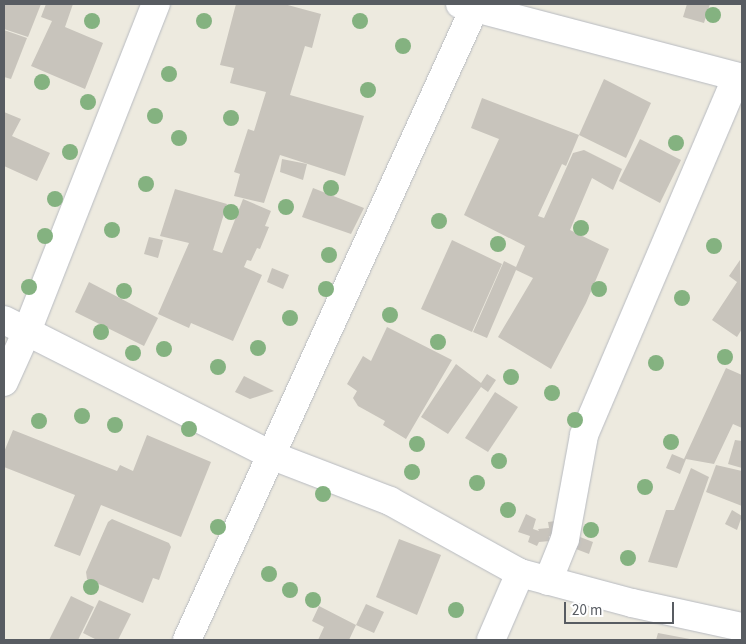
<!DOCTYPE html>
<html>
<head>
<meta charset="utf-8">
<style>
	body { margin:0 }
	#map { position:relative; width:746px; height:644px; overflow:hidden; background:#edeadf; font-family:"Source Sans 3",sans-serif }
	div>[style] { position:absolute }
	[style*='--x'] { left:calc(var(--x)*1px); top:calc(var(--y)*1px); width:calc(var(--w)*1px); rotate:calc(var(--a)*1deg) }
	.building>* { inset:0; background:#c8c4bc }
	.roads { filter:drop-shadow(0 0 1px #b7bac0) drop-shadow(0 0 1px #b7bac0) }
	.minor>* { height:28px; margin:-14px; padding:0 14px; transform-origin:14px; border-radius:14px; background:#fff }
	.secondary>* { height:28px; margin:-14px; padding:0 14px; transform-origin:14px; border-radius:14px; background:#fff }
	.trees>* { width:16px; height:16px; margin:-8px; border-radius:50%; background:#84b280 }
	span { translate:-50% -50%; white-space:nowrap; text-align:center; line-height:1.15; -webkit-text-stroke:4px #fff; paint-order:stroke }
	.frame { position:absolute; inset:0; border:5px solid #585c62; pointer-events:none }
	.scale { position:absolute; left:564px; top:602px; width:110px; height:22px; box-sizing:border-box; border:2px solid #585c62; border-top:0; padding-left:6px; font-size:15px; line-height:18px; white-space:nowrap; color:#585c62; -webkit-text-stroke:4px #fff; paint-order:stroke }
</style>
</head>
<body>
<div id="map">
	<div class="building">
		<i style="clip-path:polygon(4px 4px,41px 4px,28px 37px,4px 29px)"></i>
		<i style="clip-path:polygon(46px 4px,73px 4px,65px 27px,103px 43px,85px 89px,31px 66px,52px 21px,41px 17px)"></i>
		<i style="clip-path:polygon(236px 4px,284px 4px,321px 14px,312px 48px,305px 46px,290px 95px,364px 116px,345px 176px,280px 155px,264px 203px,234px 196px,240px 174px,234px 172px,248px 129px,254px 131px,266px 92px,230px 83px,234px 68px,220px 65px)"></i>
		<i style="clip-path:polygon(687px 4px,710px 4px,704px 23px,683px 17px)"></i>
		<i style="clip-path:polygon(4px 30px,27px 38px,11px 79px,4px 77px)"></i>
		<i style="clip-path:polygon(604px 79px,651px 103px,626px 158px,579px 135px)"></i>
		<i style="clip-path:polygon(482px 98px,579px 135px,566px 166px,562px 164px,538px 216px,544px 218px,573px 153px,584px 150px,622px 169px,613px 190px,592px 178px,570px 230px,609px 249px,586px 303px,551px 369px,498px 337px,533px 278px,516px 270px,487px 338px,473px 332px,504px 261px,516px 267px,525px 246px,464px 215px,499px 139px,471px 128px)"></i>
		<i style="clip-path:polygon(4px 112px,21px 119px,12px 136px,50px 153px,37px 181px,4px 166px)"></i>
		<i style="clip-path:polygon(640px 139px,681px 160px,660px 203px,619px 181px)"></i>
		<i style="clip-path:polygon(282px 159px,307px 164px,303px 180px,280px 172px)"></i>
		<i style="clip-path:polygon(313px 188px,364px 208px,351px 234px,302px 217px)"></i>
		<i style="clip-path:polygon(175px 189px,227px 204px,213px 250px,222px 253px,243px 199px,271px 211px,265px 226px,269px 227px,260px 249px,257px 248px,251px 261px,247px 260px,244px 267px,262px 275px,233px 341px,191px 323px,189px 328px,158px 314px,189px 243px,160px 236px)"></i>
		<i style="clip-path:polygon(149px 237px,163px 240px,158px 258px,144px 254px)"></i>
		<i style="clip-path:polygon(452px 240px,502px 264px,472px 332px,421px 309px)"></i>
		<i style="clip-path:polygon(740px 260px,742px 329px,737px 337px,712px 320px,737px 282px,729px 276px)"></i>
		<i style="clip-path:polygon(272px 268px,289px 275px,283px 289px,267px 282px)"></i>
		<i style="clip-path:polygon(89px 282px,158px 318px,144px 346px,75px 312px)"></i>
		<i style="clip-path:polygon(387px 327px,452px 360px,406px 439px,383px 425px,385px 421px,358px 406px,353px 398px,357px 391px,347px 384px,363px 356px,371px 361px)"></i>
		<i style="clip-path:polygon(456px 364px,481px 383px,487px 374px,496px 380px,488px 392px,481px 387px,448px 434px,421px 417px)"></i>
		<i style="clip-path:polygon(726px 368px,742px 375px,742px 428px,733px 424px,714px 464px,686px 459px,680px 474px,666px 468px,672px 454px,684px 459px)"></i>
		<i style="clip-path:polygon(244px 376px,274px 391px,250px 399px,235px 392px)"></i>
		<i style="clip-path:polygon(495px 392px,518px 407px,488px 452px,465px 438px)"></i>
		<i style="clip-path:polygon(13px 430px,117px 471px,120px 465px,133px 471px,147px 435px,211px 462px,181px 537px,101px 505px,80px 556px,54px 546px,75px 495px,4px 467px,4px 452px)"></i>
		<i style="clip-path:polygon(735px 440px,742px 441px,742px 468px,728px 464px)"></i>
		<i style="clip-path:polygon(716px 465px,742px 471px,742px 506px,706px 492px)"></i>
		<i style="clip-path:polygon(691px 468px,709px 477px,677px 568px,648px 562px,666px 510px,674px 510px)"></i>
		<i style="clip-path:polygon(732px 510px,742px 516px,737px 530px,725px 524px)"></i>
		<i style="clip-path:polygon(526px 514px,536px 519px,533px 529px,539px 531px,538px 529px,549px 528px,548px 522px,556px 521px,557px 536px,549px 536px,550px 541px,539px 542px,537px 546px,528px 542px,530px 536px,518px 532px)"></i>
		<i style="clip-path:polygon(112px 519px,169px 543px,171px 547px,159px 580px,153px 578px,143px 603px,87px 579px,86px 572px,108px 522px)"></i>
		<i style="clip-path:polygon(580px 537px,593px 542px,589px 554px,576px 549px)"></i>
		<i style="clip-path:polygon(399px 539px,441px 555px,417px 615px,376px 597px)"></i>
		<i style="clip-path:polygon(71px 596px,94px 607px,78px 640px,49px 640px)"></i>
		<i style="clip-path:polygon(99px 600px,131px 614px,118px 640px,97px 640px,83px 633px)"></i>
		<i style="clip-path:polygon(366px 604px,384px 612px,374px 633px,356px 625px)"></i>
		<i style="clip-path:polygon(319px 606px,356px 625px,349px 640px,318px 640px,324px 627px,312px 621px)"></i>
		<i style="clip-path:polygon(658px 633px,690px 639px,690px 640px,656px 640px)"></i>
	</div>
	<div class="roads">
		<div class="minor">
			<i style="--x:4;--y:320;--w:301;--a:26.8"></i>
			<i style="--x:273;--y:456;--w:125;--a:21"></i>
			<i style="--x:390;--y:501;--w:149;--a:29"></i>
			<i style="--x:520;--y:573;--w:116;--a:15"></i>
			<i style="--x:632;--y:603;--w:113;--a:12.3"></i>
			<i style="--x:4;--y:382;--w:56;--a:-65.7"></i>
			<i style="--x:27;--y:331;--w:352;--a:-68.5"></i>
			<i style="--x:548;--y:581;--w:45;--a:-68"></i>
			<i style="--x:565;--y:539;--w:106;--a:-79.6"></i>
			<i style="--x:584;--y:435;--w:389;--a:-66.9"></i>
			<i style="--x:187;--y:640;--w:695;--a:-65.54"></i>
			<i style="--x:491;--y:640;--w:73;--a:-66.6"></i>
		</div>
		<div class="secondary">
			<i style="--x:460;--y:4;--w:292;--a:14.7"></i>
		</div>
	</div>
	<div class="trees">
		<i style="left:713px;top:15px"></i>
		<i style="left:92px;top:21px"></i>
		<i style="left:204px;top:21px"></i>
		<i style="left:360px;top:21px"></i>
		<i style="left:403px;top:46px"></i>
		<i style="left:169px;top:74px"></i>
		<i style="left:42px;top:82px"></i>
		<i style="left:368px;top:90px"></i>
		<i style="left:88px;top:102px"></i>
		<i style="left:155px;top:116px"></i>
		<i style="left:231px;top:118px"></i>
		<i style="left:179px;top:138px"></i>
		<i style="left:676px;top:143px"></i>
		<i style="left:70px;top:152px"></i>
		<i style="left:146px;top:184px"></i>
		<i style="left:331px;top:188px"></i>
		<i style="left:55px;top:199px"></i>
		<i style="left:286px;top:207px"></i>
		<i style="left:231px;top:212px"></i>
		<i style="left:439px;top:221px"></i>
		<i style="left:581px;top:228px"></i>
		<i style="left:112px;top:230px"></i>
		<i style="left:45px;top:236px"></i>
		<i style="left:498px;top:244px"></i>
		<i style="left:714px;top:246px"></i>
		<i style="left:329px;top:255px"></i>
		<i style="left:29px;top:287px"></i>
		<i style="left:326px;top:289px"></i>
		<i style="left:599px;top:289px"></i>
		<i style="left:124px;top:291px"></i>
		<i style="left:682px;top:298px"></i>
		<i style="left:390px;top:315px"></i>
		<i style="left:290px;top:318px"></i>
		<i style="left:101px;top:332px"></i>
		<i style="left:438px;top:342px"></i>
		<i style="left:258px;top:348px"></i>
		<i style="left:164px;top:349px"></i>
		<i style="left:133px;top:353px"></i>
		<i style="left:725px;top:357px"></i>
		<i style="left:656px;top:363px"></i>
		<i style="left:218px;top:367px"></i>
		<i style="left:511px;top:377px"></i>
		<i style="left:552px;top:393px"></i>
		<i style="left:82px;top:416px"></i>
		<i style="left:575px;top:420px"></i>
		<i style="left:39px;top:421px"></i>
		<i style="left:115px;top:425px"></i>
		<i style="left:189px;top:429px"></i>
		<i style="left:671px;top:442px"></i>
		<i style="left:417px;top:444px"></i>
		<i style="left:499px;top:461px"></i>
		<i style="left:412px;top:472px"></i>
		<i style="left:477px;top:483px"></i>
		<i style="left:645px;top:487px"></i>
		<i style="left:323px;top:494px"></i>
		<i style="left:508px;top:510px"></i>
		<i style="left:218px;top:527px"></i>
		<i style="left:591px;top:530px"></i>
		<i style="left:628px;top:558px"></i>
		<i style="left:269px;top:574px"></i>
		<i style="left:91px;top:587px"></i>
		<i style="left:290px;top:590px"></i>
		<i style="left:313px;top:600px"></i>
		<i style="left:456px;top:610px"></i>
	</div>
	<div class="frame"></div>
	<div class="scale">20 m</div>
</div>
</body>
</html>
